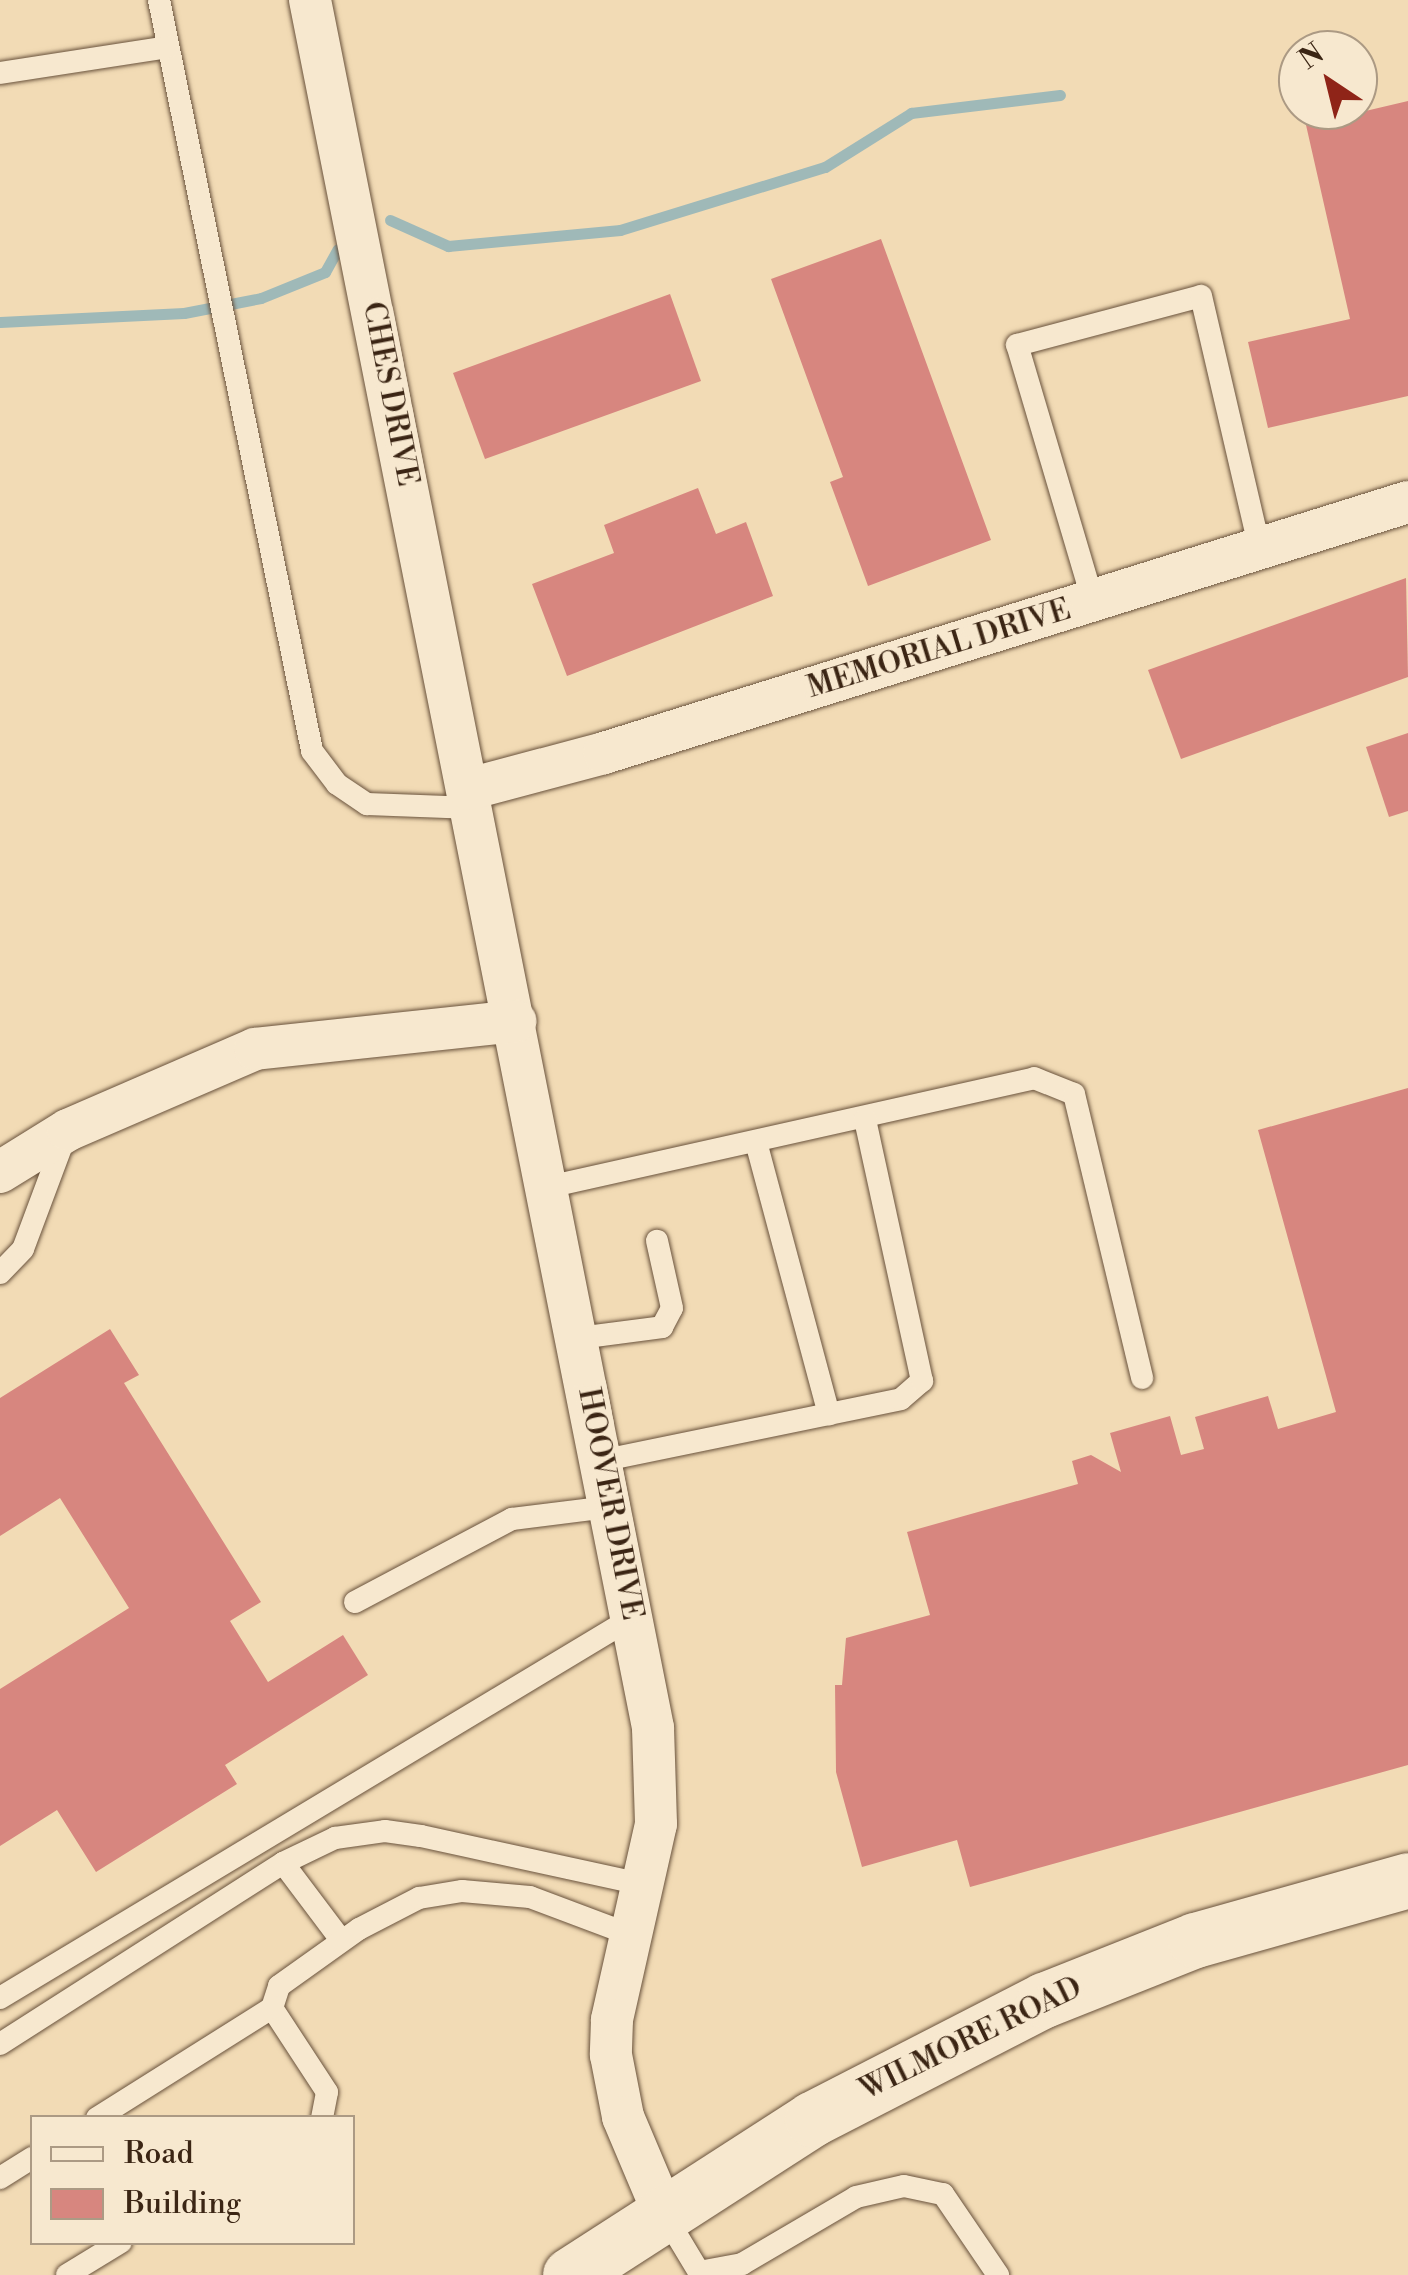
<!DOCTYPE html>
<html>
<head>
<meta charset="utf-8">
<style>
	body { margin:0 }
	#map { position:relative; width:1408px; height:2275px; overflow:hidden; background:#f2dbb5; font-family:"Libre Bodoni",serif }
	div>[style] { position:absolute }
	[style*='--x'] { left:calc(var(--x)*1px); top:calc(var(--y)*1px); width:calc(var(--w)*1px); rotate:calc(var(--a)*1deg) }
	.stream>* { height:11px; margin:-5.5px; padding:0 5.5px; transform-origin:5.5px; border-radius:5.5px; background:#9fb9b8 }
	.building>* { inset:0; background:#d7867f }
	.roads { filter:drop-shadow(0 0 2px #69523c) drop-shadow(0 0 2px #69523c) }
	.service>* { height:22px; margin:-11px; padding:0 11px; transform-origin:11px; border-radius:11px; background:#f7e8cf }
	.minor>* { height:42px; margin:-21px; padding:0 21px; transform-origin:21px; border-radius:21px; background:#f7e8cf }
	.secondary>* { height:55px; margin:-27.5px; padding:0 27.5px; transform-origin:27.5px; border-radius:27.5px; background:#f7e8cf }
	span { translate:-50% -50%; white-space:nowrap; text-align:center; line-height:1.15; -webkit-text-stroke:10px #f7e8cf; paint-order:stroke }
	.street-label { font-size:30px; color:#3b2514 }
	.legend { position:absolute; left:30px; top:2115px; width:325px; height:130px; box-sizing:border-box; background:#f7e8cf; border:2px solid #ac9a84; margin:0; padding:12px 18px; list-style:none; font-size:30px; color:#3b2514 }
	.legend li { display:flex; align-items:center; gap:20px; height:50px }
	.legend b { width:50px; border:2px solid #ac9a84 }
	.north { position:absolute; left:1278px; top:30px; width:100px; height:100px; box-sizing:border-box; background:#f7e8cf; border:2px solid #ac9a84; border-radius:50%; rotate:325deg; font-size:28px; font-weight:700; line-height:40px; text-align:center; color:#3b2514 }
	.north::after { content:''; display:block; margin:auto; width:35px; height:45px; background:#8f2418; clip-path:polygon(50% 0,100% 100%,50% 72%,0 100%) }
</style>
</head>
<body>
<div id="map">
	<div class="stream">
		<i style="--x:390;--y:220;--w:64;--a:24.1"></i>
		<i style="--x:448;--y:246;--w:173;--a:-5.3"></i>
		<i style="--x:620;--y:230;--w:214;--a:-17.1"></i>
		<i style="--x:825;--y:167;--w:102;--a:-32.1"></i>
		<i style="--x:911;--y:113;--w:150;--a:-6.9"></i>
		<i style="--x:0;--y:322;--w:184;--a:-2.8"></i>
		<i style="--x:184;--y:313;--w:78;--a:-11"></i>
		<i style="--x:261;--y:298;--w:69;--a:-22.1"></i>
		<i style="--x:325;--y:272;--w:26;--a:-61"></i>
	</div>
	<div class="building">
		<i style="clip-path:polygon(1408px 101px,1408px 396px,1268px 428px,1248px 342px,1350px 319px,1306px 125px)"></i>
		<i style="clip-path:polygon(881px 239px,991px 540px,868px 586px,830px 482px,843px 477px,771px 279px)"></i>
		<i style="clip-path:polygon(670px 294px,701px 381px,485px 459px,453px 373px)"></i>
		<i style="clip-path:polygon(698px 488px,716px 534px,746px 522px,773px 596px,567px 676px,532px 584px,614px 553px,604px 525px)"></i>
		<i style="clip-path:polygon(1406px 578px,1408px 677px,1181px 759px,1148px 670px)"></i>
		<i style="clip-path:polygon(1408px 733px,1408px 811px,1389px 817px,1366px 747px)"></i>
		<i style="clip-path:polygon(1408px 1088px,1408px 1765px,970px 1887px,957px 1840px,862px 1867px,836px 1772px,835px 1685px,842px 1685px,846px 1638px,930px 1615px,907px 1532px,1078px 1484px,1072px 1461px,1091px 1455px,1121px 1472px,1110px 1433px,1170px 1416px,1181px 1455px,1204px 1449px,1195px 1417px,1268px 1396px,1278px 1429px,1336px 1412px,1258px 1130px)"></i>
		<i style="clip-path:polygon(110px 1329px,139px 1375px,124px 1383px,261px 1602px,230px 1621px,268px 1682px,343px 1635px,368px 1675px,225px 1765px,237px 1784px,96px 1872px,57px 1810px,0 1846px,0 1689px,129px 1608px,60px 1498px,0 1536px,0 1398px)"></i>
	</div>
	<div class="roads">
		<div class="service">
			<i style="--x:159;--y:0;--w:766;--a:78.48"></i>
			<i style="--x:312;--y:751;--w:41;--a:52.9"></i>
			<i style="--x:337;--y:784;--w:36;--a:34"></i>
			<i style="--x:367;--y:804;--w:106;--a:2.2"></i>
			<i style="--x:0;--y:73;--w:170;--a:-8.8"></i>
			<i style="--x:1093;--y:601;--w:267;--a:-106.5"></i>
			<i style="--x:1017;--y:345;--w:190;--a:-14.9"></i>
			<i style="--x:1201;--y:296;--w:260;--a:76.9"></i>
			<i style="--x:756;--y:1142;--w:282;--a:75"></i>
			<i style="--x:548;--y:1187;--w:498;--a:-12.6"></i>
			<i style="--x:1034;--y:1078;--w:43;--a:21.8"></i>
			<i style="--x:1074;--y:1094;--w:292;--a:76.5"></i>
			<i style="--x:0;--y:1273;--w:33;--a:-46"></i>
			<i style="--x:23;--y:1249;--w:123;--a:-69.5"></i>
			<i style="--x:579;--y:1338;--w:84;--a:-7.5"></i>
			<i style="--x:662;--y:1327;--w:21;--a:-62"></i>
			<i style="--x:672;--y:1308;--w:69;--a:-102.6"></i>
			<i style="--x:600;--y:1461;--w:307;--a:-11.6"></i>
			<i style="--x:901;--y:1399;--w:28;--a:-41"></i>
			<i style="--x:922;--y:1381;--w:268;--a:-102.3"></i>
			<i style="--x:355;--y:1602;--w:178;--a:-27.9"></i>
			<i style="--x:512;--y:1519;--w:98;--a:-7.1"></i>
			<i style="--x:283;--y:1863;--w:96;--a:53"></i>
			<i style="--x:0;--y:1998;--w:737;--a:-31.02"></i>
			<i style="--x:0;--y:2044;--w:336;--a:-32.6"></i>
			<i style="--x:283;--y:1863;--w:58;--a:-25.7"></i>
			<i style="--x:335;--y:1838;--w:50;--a:-8"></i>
			<i style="--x:385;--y:1831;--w:36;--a:8"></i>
			<i style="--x:421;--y:1836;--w:229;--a:12.3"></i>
			<i style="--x:97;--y:2118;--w:207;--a:-32.2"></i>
			<i style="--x:322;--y:2118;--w:26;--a:-79"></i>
			<i style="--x:327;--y:2092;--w:100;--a:-123.2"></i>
			<i style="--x:272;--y:2008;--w:23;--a:-72"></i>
			<i style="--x:279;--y:1986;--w:98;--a:-35.5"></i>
			<i style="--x:359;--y:1929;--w:68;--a:-27.3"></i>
			<i style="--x:419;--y:1898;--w:44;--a:-9.2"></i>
			<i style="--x:462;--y:1891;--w:68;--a:5"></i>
			<i style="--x:530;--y:1897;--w:108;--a:20.6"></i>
			<i style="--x:0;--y:2178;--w:38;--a:-32"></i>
			<i style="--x:664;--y:2214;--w:68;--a:58.9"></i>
			<i style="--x:699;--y:2272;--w:44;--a:-10.5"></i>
			<i style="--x:742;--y:2264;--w:132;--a:-30.4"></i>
			<i style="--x:856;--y:2197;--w:49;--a:-12.9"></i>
			<i style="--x:904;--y:2186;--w:40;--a:12"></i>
			<i style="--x:943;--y:2194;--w:98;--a:55.8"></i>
			<i style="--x:67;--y:2275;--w:63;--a:-31.4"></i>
		</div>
		<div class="minor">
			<i style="--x:310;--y:0;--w:1762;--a:78.77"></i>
			<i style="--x:653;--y:1728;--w:96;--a:88.2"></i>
			<i style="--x:656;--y:1824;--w:201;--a:102.7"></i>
			<i style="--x:612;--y:2020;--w:35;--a:92"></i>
			<i style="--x:611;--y:2055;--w:63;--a:79"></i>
			<i style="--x:623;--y:2117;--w:105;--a:67.1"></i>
			<i style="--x:469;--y:789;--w:140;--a:-14.9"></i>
			<i style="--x:604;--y:753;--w:842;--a:-17.34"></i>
			<i style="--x:0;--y:1172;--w:80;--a:-31.7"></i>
			<i style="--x:68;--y:1130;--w:204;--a:-23.4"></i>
			<i style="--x:255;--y:1049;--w:262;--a:-6.1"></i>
		</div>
		<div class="secondary">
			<i style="--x:570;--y:2275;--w:288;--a:-32.8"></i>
			<i style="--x:812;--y:2119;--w:261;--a:-27.2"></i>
			<i style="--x:1044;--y:2000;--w:162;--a:-21.7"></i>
			<i style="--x:1195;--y:1940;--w:221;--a:-15.7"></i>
		</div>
	</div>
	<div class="street-label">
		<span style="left:390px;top:394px;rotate:79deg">CHES DRIVE</span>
		<span style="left:939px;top:649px;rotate:-17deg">MEMORIAL DRIVE</span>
		<span style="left:610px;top:1504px;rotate:79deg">HOOVER DRIVE</span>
		<span style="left:971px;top:2039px;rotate:-26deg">WILMORE ROAD</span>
	</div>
	<ul class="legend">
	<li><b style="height:12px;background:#f7e8cf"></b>Road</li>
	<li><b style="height:28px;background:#d7867f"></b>Building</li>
	</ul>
	<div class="north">N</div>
</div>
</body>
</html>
